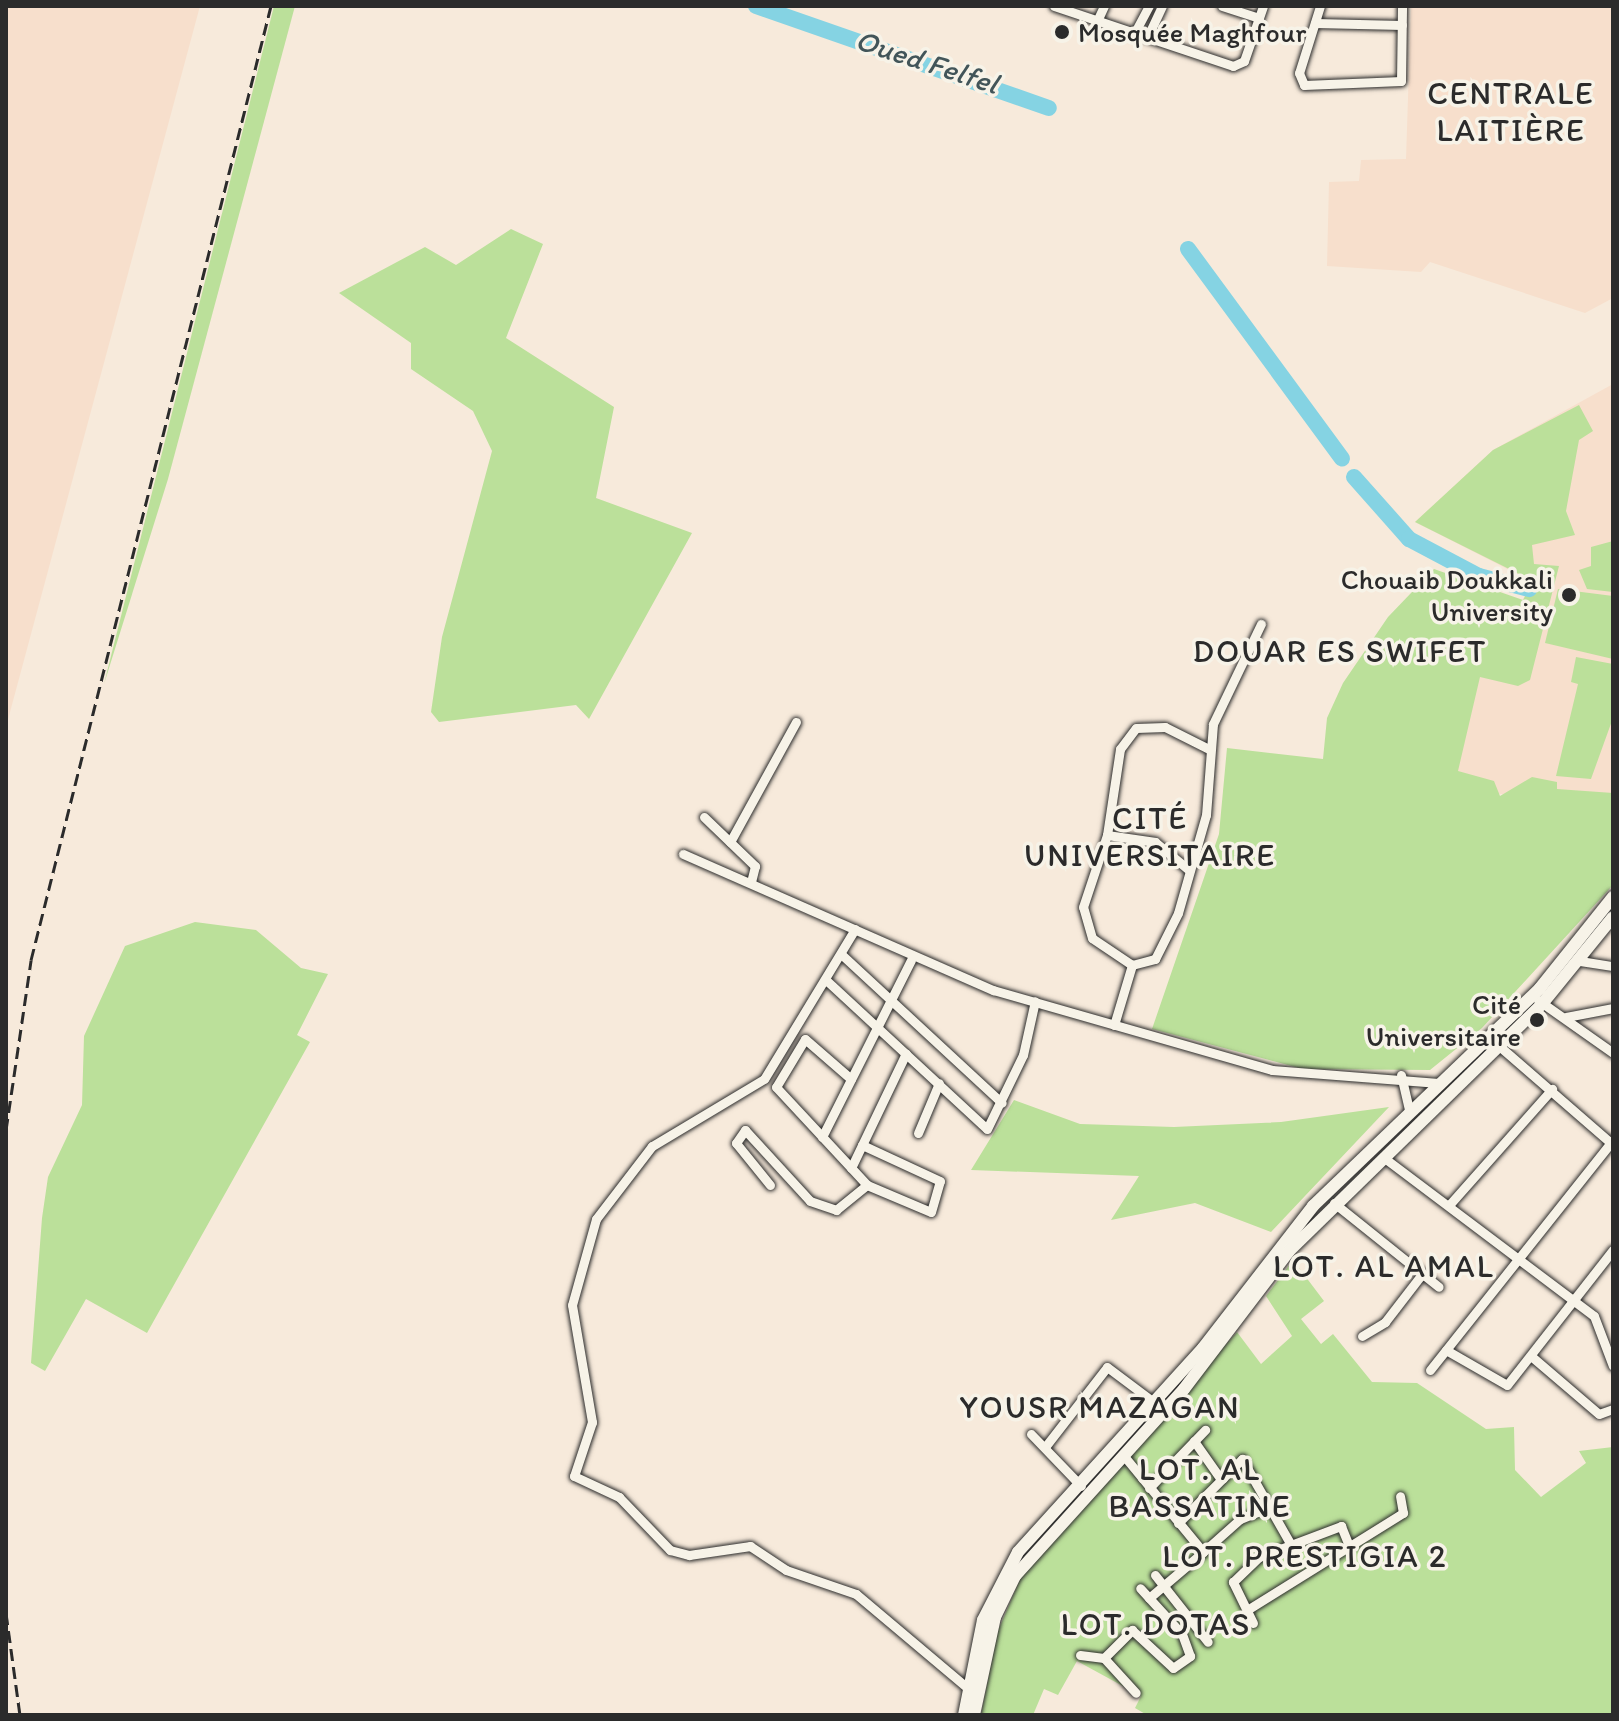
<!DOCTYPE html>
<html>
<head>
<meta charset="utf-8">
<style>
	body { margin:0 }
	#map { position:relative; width:1619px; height:1721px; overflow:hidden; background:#f7eadb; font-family:Itim,sans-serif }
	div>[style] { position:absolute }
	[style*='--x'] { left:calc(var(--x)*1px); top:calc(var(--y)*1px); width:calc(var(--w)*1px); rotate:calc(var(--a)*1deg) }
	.built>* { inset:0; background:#f7dfcc }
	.green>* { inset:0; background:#bbe09a }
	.river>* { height:16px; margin:-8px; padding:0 8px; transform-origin:8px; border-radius:8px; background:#85d3e3 }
	.roads { filter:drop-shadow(0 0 2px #2b2b2b) drop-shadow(0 0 2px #2b2b2b) }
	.minor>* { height:9px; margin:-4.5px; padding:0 4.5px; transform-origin:4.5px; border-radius:4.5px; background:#f7f3e8 }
	.secondary>* { height:12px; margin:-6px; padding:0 6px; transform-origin:6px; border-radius:6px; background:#f7f3e8 }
	.rail>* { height:3px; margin-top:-1.5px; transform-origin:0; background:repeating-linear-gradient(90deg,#2b2b2b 0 12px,transparent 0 18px) }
	.dots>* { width:22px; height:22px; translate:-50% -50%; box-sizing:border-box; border:4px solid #f7f3e8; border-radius:50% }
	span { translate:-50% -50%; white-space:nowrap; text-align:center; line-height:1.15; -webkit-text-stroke:7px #f7f3e8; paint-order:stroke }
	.poi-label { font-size:28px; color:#2b2b2b }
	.left { translate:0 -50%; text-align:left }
	.right { translate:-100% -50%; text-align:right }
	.water-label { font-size:30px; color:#425559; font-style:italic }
	.quarter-label { font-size:32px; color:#2b2b2b; letter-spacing:2px }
	.frame { position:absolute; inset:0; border:8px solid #2b2b2b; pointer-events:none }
</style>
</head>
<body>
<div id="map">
	<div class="built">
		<i style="clip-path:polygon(6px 6px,200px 6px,6px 727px)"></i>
		<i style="clip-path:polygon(1411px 6px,1612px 6px,1613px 298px,1585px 313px,1430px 262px,1421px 272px,1327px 266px,1329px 182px,1359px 181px,1361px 160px,1406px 159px)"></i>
		<i style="clip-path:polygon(1613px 384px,1613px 803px,1438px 789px,1447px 729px,1533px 582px,1415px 522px,1493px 450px)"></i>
	</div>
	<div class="green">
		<i style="clip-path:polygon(274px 6px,295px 6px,168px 479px,104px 684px)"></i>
		<i style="clip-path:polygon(511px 229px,543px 244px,506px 338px,614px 407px,596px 498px,692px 533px,589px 719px,576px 705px,439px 722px,431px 712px,442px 637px,492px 451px,473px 411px,411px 369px,411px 343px,339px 293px,425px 247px,456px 265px)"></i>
		<i style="clip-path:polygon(1579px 405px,1593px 431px,1579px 440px,1566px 511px,1575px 535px,1532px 545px,1534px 564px,1559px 566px,1530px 680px,1518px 686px,1480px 677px,1458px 771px,1494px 781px,1500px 796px,1532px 777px,1557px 782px,1557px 789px,1613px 793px,1613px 885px,1482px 1028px,1430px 1070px,1303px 1069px,1152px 1029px,1219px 834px,1227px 748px,1323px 759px,1327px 718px,1343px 683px,1388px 617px,1434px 569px,1523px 600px,1533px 581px,1415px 522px,1493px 450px)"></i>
		<i style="clip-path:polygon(1613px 541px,1613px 592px,1587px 589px,1579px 570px,1591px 566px,1591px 547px)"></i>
		<i style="clip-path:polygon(1558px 589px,1613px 596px,1613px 659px,1545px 643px)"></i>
		<i style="clip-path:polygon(1576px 657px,1613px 664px,1613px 718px,1591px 779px,1556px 776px,1578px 684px,1571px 682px)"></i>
		<i style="clip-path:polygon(195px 922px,256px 930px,301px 968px,328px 974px,297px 1035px,310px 1042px,147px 1333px,86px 1299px,45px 1371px,31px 1363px,42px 1218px,48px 1177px,82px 1105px,84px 1036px,125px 946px)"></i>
		<i style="clip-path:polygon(1014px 1100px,1080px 1124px,1174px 1127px,1281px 1122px,1389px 1107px,1271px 1232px,1195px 1203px,1111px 1220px,1139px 1176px,971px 1170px)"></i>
		<i style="clip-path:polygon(1293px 1260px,1324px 1301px,1301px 1319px,1321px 1344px,1333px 1334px,1372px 1382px,1417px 1383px,1486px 1429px,1514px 1427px,1515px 1470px,1541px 1497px,1586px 1463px,1579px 1451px,1613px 1447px,1613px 1715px,1147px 1715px,1135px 1708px,1141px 1696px,1077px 1661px,1058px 1695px,1044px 1689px,1033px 1715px,981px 1715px,997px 1633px,1024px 1570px,1237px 1332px,1261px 1364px,1292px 1336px,1266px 1296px)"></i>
	</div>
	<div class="river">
		<i style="--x:756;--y:6;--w:310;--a:19.2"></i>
		<i style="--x:1188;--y:249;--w:260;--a:53.7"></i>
		<i style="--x:1354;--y:477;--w:83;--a:48.4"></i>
		<i style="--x:1409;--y:539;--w:79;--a:27.9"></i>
		<i style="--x:1479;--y:576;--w:52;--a:14.6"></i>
	</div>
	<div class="roads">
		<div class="minor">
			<i style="--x:1054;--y:6;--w:189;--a:18.5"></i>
			<i style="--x:1233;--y:66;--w:12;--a:-24"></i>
			<i style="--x:1244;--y:61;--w:58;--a:-70.9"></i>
			<i style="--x:1222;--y:6;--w:39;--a:18"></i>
			<i style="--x:1320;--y:6;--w:70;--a:107.4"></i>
			<i style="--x:1299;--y:73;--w:13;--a:67"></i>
			<i style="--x:1304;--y:85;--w:97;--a:-2.4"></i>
			<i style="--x:1401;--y:81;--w:75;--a:-89.2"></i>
			<i style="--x:1097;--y:21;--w:17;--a:-65"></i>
			<i style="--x:1315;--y:23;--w:87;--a:1.3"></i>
			<i style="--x:1135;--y:32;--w:30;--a:-62"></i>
			<i style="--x:1148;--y:36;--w:33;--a:-65"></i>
			<i style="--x:704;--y:817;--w:71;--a:43.9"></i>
			<i style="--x:755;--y:866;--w:16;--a:104"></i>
			<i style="--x:1107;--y:835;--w:49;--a:8.3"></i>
			<i style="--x:1155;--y:842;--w:44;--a:39.5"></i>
			<i style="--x:730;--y:842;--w:137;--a:-61.2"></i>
			<i style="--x:683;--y:854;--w:339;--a:23.7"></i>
			<i style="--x:993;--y:990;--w:290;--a:16"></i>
			<i style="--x:1272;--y:1070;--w:167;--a:4.5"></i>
			<i style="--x:855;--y:929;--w:175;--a:121.2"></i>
			<i style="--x:764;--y:1079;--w:131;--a:149.1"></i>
			<i style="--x:652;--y:1146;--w:92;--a:127.5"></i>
			<i style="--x:596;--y:1219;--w:89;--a:105.6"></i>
			<i style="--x:572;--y:1305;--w:119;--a:80.3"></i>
			<i style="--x:592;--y:1422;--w:57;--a:108.4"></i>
			<i style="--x:574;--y:1476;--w:50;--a:25"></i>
			<i style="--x:619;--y:1497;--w:74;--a:46.1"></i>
			<i style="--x:670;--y:1550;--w:20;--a:15"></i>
			<i style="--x:689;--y:1555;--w:62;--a:-8.4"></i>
			<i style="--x:750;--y:1546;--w:43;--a:33.7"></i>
			<i style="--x:786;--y:1570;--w:74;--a:18.9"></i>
			<i style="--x:856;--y:1594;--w:148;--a:40.1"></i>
			<i style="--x:841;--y:954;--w:219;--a:42.8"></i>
			<i style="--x:1580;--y:961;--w:33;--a:9"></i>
			<i style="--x:1132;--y:965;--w:48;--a:-146"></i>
			<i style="--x:1092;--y:938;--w:32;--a:-106"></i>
			<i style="--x:1083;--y:907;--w:76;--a:-71.6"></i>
			<i style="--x:1107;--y:835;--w:87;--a:-81.4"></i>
			<i style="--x:1120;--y:749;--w:26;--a:-53"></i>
			<i style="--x:1136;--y:728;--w:29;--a:-2"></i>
			<i style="--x:1165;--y:727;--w:49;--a:26.6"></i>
			<i style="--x:826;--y:980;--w:219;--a:42.8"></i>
			<i style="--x:987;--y:1129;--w:82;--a:-64.1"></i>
			<i style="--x:1023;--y:1055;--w:55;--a:-77.5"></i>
			<i style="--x:1538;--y:1000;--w:92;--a:35.2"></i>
			<i style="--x:1566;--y:1017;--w:48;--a:-10.8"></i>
			<i style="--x:1114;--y:1025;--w:63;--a:-73.3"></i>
			<i style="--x:1132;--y:965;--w:24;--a:-15"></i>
			<i style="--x:1155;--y:959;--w:51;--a:-63.4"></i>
			<i style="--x:1178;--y:913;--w:102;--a:-74.1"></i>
			<i style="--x:1206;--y:815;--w:91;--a:-85.6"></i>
			<i style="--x:1213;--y:724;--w:111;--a:-64.4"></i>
			<i style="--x:1498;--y:1045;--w:152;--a:41"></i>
			<i style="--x:1401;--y:1075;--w:36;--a:77"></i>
			<i style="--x:851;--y:1079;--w:61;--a:-139"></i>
			<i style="--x:805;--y:1039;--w:56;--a:121.1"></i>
			<i style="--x:776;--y:1087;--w:134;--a:47.1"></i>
			<i style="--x:867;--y:1185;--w:69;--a:22.9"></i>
			<i style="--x:931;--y:1212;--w:32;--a:-74"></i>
			<i style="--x:940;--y:1181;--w:86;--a:-155.2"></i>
			<i style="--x:918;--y:1133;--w:54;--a:-67.2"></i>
			<i style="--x:822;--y:1137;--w:198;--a:-63.3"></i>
			<i style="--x:1383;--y:1157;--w:264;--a:37"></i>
			<i style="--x:1594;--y:1316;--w:53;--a:69.2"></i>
			<i style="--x:851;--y:1168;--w:127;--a:-64.4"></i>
			<i style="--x:770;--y:1185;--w:54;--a:-129"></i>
			<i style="--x:736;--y:1143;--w:16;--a:-55"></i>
			<i style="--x:745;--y:1130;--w:96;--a:47.5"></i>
			<i style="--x:810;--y:1201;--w:28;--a:19"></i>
			<i style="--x:836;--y:1210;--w:40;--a:-39"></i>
			<i style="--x:1334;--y:1203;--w:134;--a:38.7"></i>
			<i style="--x:1450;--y:1204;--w:154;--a:-48.4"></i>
			<i style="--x:1362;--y:1336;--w:27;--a:-31"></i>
			<i style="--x:1385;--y:1322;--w:61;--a:-52.4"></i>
			<i style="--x:1446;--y:1350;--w:70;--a:29.8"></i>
			<i style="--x:1507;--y:1385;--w:172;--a:-51.9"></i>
			<i style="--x:1531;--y:1356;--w:89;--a:40.5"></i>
			<i style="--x:1599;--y:1414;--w:15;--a:-20"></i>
			<i style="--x:1430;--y:1370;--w:294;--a:-51.5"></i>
			<i style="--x:1031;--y:1434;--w:72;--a:46.1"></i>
			<i style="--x:1194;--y:1441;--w:45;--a:54.9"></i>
			<i style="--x:1045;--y:1447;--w:101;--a:-52.2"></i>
			<i style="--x:1107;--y:1367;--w:60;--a:36.9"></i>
			<i style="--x:1124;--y:1456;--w:124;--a:50.5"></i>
			<i style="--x:1203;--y:1552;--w:50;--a:-41.7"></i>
			<i style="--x:1240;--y:1519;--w:31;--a:-22"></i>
			<i style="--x:1149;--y:1488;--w:81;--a:-46"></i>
			<i style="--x:1178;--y:1523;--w:91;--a:-45"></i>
			<i style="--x:1242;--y:1459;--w:99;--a:60.3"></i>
			<i style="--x:1155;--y:1575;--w:85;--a:51.7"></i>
			<i style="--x:1149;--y:1598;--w:71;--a:-40.4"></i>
			<i style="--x:1247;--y:1610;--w:184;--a:-31.9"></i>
			<i style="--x:1403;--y:1513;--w:17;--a:-100"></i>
			<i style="--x:1253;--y:1623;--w:46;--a:-116"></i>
			<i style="--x:1233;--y:1582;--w:36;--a:-44"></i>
			<i style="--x:1259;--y:1557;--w:88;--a:-20.7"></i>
			<i style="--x:1341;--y:1526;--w:22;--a:68"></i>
			<i style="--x:1080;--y:1655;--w:24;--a:7"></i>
			<i style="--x:1104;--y:1658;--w:40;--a:-45"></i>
			<i style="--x:1132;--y:1630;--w:56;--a:42.8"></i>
			<i style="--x:1173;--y:1668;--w:21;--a:-35"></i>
			<i style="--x:1190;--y:1656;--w:23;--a:-110"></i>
			<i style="--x:1182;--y:1634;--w:62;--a:-132.4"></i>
			<i style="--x:1104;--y:1658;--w:47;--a:47.6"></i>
		</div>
		<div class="secondary">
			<i style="--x:964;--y:1715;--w:97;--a:-78.7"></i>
			<i style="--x:983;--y:1620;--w:76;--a:-62.8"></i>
			<i style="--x:1018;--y:1552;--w:275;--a:-47.8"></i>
			<i style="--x:1203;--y:1348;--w:180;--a:-52.2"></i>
			<i style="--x:1313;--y:1206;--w:315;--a:-43.8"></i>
			<i style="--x:1540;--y:988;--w:117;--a:-51.3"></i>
			<i style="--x:974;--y:1715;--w:100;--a:-77.9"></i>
			<i style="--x:995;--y:1617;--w:46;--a:-64"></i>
			<i style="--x:1015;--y:1576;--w:252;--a:-47.9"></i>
			<i style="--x:1184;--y:1389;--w:173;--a:-52.7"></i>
			<i style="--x:1289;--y:1251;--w:354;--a:-44.3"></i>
			<i style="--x:1542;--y:1004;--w:112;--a:-50.8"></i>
		</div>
	</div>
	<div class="rail">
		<i style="--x:6;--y:1130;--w:172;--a:-81.6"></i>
		<i style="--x:31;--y:960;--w:984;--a:-75.88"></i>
		<i style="--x:6;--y:1613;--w:103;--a:82.2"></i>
	</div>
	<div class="dots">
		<i style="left:1062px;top:32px;background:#2b2b2b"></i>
		<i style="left:1569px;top:595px;background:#2b2b2b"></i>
		<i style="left:1537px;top:1020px;background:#2b2b2b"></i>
	</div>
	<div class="poi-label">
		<span class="left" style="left:1078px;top:32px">Mosquée Maghfour</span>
		<span class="right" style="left:1553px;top:595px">Chouaib Doukkali<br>University</span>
		<span class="right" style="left:1521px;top:1020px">Cité<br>Universitaire</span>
	</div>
	<div class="water-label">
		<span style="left:927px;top:62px;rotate:18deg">Oued Felfel</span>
	</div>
	<div class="quarter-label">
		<span style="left:1511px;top:112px">CENTRALE<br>LAITIÈRE</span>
		<span style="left:1340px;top:651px">DOUAR ES SWIFET</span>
		<span style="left:1150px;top:837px">CITÉ<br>UNIVERSITAIRE</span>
		<span style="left:1384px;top:1266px">LOT. AL AMAL</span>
		<span style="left:1100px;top:1407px">YOUSR MAZAGAN</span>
		<span style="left:1200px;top:1488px">LOT. AL<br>BASSATINE</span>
		<span style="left:1305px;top:1556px">LOT. PRESTIGIA 2</span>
		<span style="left:1156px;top:1624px">LOT. DOTAS</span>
	</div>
	<div class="frame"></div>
</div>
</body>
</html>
